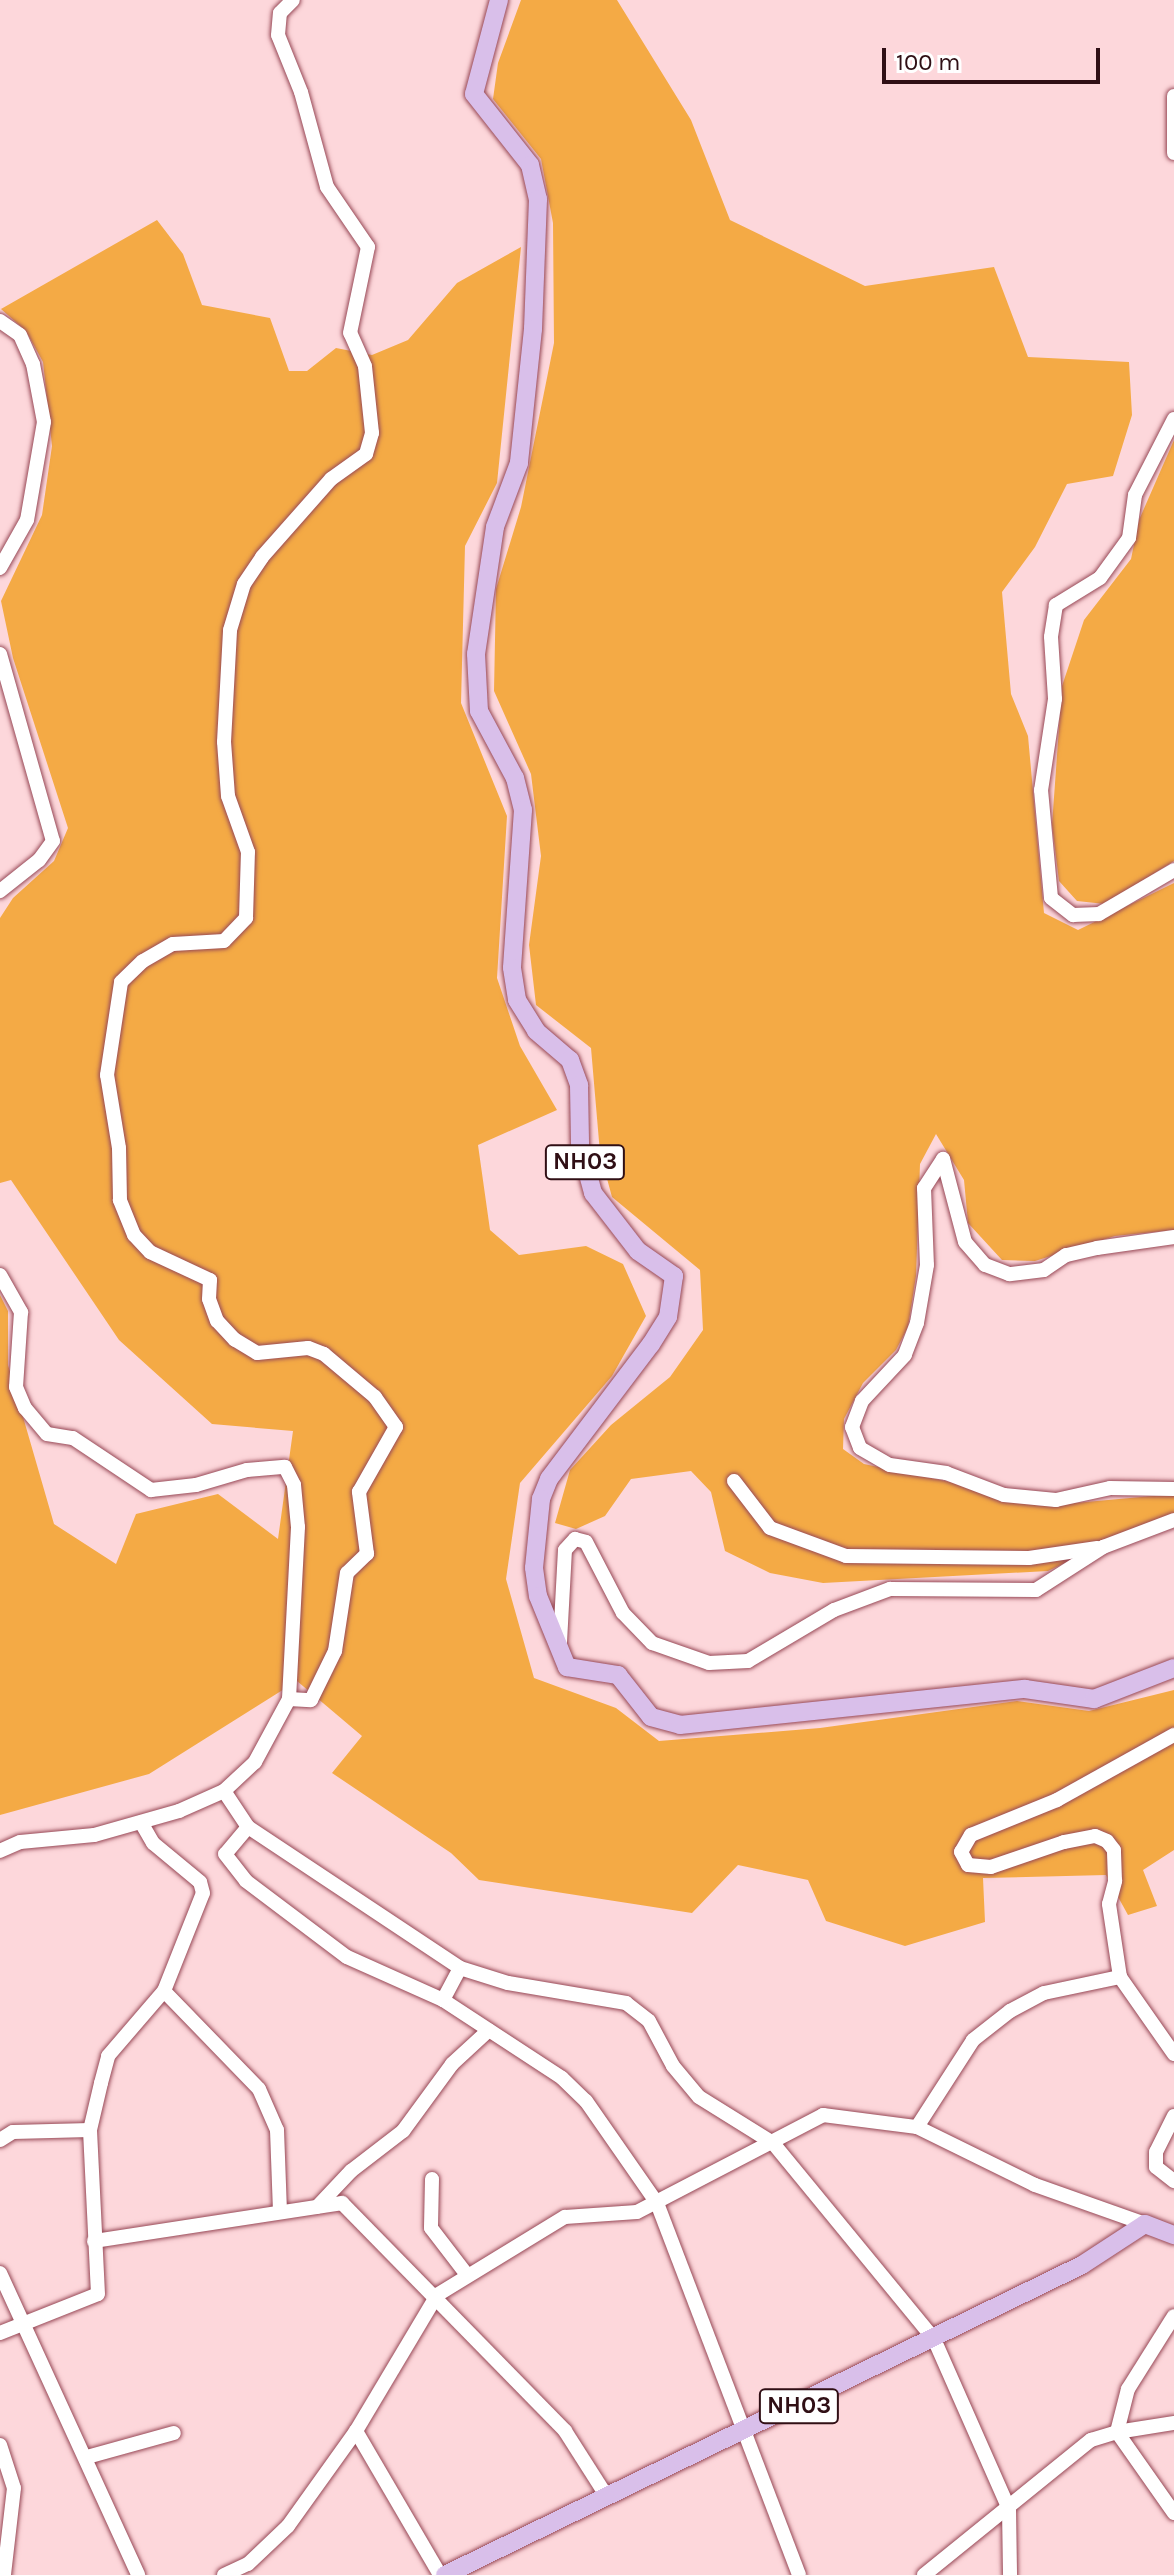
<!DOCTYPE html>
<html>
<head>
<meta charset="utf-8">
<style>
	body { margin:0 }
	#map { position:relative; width:1174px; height:2575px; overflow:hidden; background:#fdd7db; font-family:Karla,sans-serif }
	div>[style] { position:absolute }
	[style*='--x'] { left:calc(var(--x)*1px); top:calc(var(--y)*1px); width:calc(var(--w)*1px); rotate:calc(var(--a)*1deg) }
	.green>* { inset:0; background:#f4aa45 }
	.roads { filter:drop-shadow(0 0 2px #974856) drop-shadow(0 0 2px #974856) }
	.minor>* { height:14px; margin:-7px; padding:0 7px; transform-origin:7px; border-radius:7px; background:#fff }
	.major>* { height:18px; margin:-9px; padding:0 9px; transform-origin:9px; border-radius:9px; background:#d9bfea }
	span { translate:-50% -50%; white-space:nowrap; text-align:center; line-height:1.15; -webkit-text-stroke:8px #fff; paint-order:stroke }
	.shield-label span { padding:2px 6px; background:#fff; border:2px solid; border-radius:6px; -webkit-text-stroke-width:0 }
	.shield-label { font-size:24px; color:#300f15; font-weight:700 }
	.scale { position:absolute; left:882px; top:48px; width:218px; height:36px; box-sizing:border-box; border:4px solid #300f15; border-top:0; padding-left:10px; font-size:24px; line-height:28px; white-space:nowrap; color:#300f15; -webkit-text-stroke:6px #fff; paint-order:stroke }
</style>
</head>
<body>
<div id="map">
	<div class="green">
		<i style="clip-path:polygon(521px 0,617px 0,691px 120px,730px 220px,865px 286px,994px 267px,1028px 357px,1129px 362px,1132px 415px,1113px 476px,1067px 484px,1035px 547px,1002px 592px,1011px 694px,1028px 736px,1044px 913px,1078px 930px,1174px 883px,1174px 1230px,1115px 1236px,1035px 1261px,1002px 1260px,968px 1223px,964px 1180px,936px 1134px,920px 1164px,916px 1276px,908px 1327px,896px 1350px,863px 1383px,844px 1419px,843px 1449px,864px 1464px,955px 1483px,1003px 1500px,1042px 1506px,1174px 1494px,1174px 1516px,1143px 1525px,1048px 1571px,823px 1583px,770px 1573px,725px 1551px,711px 1492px,691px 1471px,631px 1479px,605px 1516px,576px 1529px,555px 1523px,570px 1470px,611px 1425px,670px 1377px,703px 1330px,700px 1270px,612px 1197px,600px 1153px,591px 1048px,536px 1005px,529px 945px,541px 856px,531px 774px,494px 691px,496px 589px,521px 507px,554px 343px,553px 223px,541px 159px,493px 99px,498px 63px)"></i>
		<i style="clip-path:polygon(157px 220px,183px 254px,202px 305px,270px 318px,289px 371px,307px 371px,336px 348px,372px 355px,408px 340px,457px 283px,521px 247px,497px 483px,465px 546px,461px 703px,507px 816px,497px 978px,520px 1046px,557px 1110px,478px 1145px,490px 1230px,519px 1255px,586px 1246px,623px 1264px,646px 1316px,612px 1376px,520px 1483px,506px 1579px,534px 1678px,616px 1708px,659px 1741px,820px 1728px,1017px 1701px,1089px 1711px,1174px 1690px,1174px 1850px,1143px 1870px,1157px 1906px,1128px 1915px,1106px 1875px,983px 1878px,985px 1922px,905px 1946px,826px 1921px,808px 1880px,738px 1865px,692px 1913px,479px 1880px,451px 1853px,332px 1773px,362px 1736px,297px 1681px,149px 1774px,0 1815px,0 1295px,8px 1311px,8px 1365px,54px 1524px,116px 1564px,136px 1514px,218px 1494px,278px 1539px,293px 1431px,212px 1424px,119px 1340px,11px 1180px,0 1183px,0 918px,13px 898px,54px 861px,68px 828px,13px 658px,1px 601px,42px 515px,52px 446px,43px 362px,26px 331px,1px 309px)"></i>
		<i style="clip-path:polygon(1174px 440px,1174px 861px,1105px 904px,1077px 901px,1059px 881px,1052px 825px,1062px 686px,1084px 620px,1131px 559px,1139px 520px)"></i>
	</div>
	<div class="roads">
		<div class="minor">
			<i style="--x:1174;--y:96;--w:57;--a:90"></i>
			<i style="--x:0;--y:321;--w:24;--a:35"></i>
			<i style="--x:20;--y:335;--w:32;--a:66"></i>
			<i style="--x:33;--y:364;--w:59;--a:79.3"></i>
			<i style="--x:44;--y:422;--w:99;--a:99.8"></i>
			<i style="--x:27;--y:520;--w:55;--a:119.4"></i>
			<i style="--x:1174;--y:419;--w:85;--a:117.2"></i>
			<i style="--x:1135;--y:495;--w:43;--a:97.9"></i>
			<i style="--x:1129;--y:538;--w:49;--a:125.9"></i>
			<i style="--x:1100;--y:578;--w:52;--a:148.5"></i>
			<i style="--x:1056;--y:605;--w:32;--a:99"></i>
			<i style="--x:1051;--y:637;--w:62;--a:86.3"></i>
			<i style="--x:1055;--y:699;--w:92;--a:98.7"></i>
			<i style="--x:1041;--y:790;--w:108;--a:84.7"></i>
			<i style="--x:1051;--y:898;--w:28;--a:38"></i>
			<i style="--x:1073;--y:915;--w:26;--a:-2"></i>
			<i style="--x:1099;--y:914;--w:87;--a:-30.4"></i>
			<i style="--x:0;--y:654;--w:194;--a:74.2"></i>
			<i style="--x:53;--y:841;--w:24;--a:126"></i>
			<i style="--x:39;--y:860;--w:50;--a:141.5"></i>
			<i style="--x:1174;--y:1237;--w:78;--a:171.9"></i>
			<i style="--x:1097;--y:1248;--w:32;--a:167"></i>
			<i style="--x:1066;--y:1255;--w:27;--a:146"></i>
			<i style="--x:1044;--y:1270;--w:35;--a:173"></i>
			<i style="--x:1009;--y:1274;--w:26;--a:-159"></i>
			<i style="--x:985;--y:1265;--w:30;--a:-131"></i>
			<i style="--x:965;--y:1242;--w:86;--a:-104.8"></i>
			<i style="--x:943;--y:1159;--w:35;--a:123"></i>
			<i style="--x:924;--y:1188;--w:77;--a:87.8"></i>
			<i style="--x:927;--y:1265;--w:59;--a:99.8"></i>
			<i style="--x:917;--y:1323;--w:34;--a:111"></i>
			<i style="--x:905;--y:1355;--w:63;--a:133.1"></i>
			<i style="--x:862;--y:1401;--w:28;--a:111"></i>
			<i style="--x:852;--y:1427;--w:22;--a:69"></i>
			<i style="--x:860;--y:1448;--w:34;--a:30"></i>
			<i style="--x:890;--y:1465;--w:57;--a:8.1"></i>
			<i style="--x:946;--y:1473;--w:62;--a:20.8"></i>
			<i style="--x:1004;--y:1495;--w:52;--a:5.5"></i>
			<i style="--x:1056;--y:1500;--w:55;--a:-12.5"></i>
			<i style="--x:1110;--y:1488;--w:64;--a:0.9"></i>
			<i style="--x:0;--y:1275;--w:43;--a:60.4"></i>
			<i style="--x:21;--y:1312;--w:75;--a:93.8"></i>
			<i style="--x:16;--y:1387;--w:23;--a:67"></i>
			<i style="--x:25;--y:1408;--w:34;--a:50"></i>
			<i style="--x:47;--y:1434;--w:26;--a:9"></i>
			<i style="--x:73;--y:1438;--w:94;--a:33.7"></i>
			<i style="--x:151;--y:1490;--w:45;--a:-6.3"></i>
			<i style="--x:196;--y:1485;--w:53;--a:-16.4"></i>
			<i style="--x:247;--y:1470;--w:38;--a:-5"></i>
			<i style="--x:285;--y:1467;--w:20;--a:63"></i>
			<i style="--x:294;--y:1485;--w:42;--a:84.6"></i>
			<i style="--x:298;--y:1527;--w:172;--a:93"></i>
			<i style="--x:289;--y:1699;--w:72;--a:118.4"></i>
			<i style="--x:255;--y:1762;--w:42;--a:136.9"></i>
			<i style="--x:224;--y:1791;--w:49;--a:156"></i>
			<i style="--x:179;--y:1811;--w:88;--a:164.2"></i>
			<i style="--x:94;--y:1835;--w:74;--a:174.6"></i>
			<i style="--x:20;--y:1842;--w:22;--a:156"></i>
			<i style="--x:734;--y:1481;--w:59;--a:52.5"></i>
			<i style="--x:770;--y:1528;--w:81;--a:20.2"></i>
			<i style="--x:846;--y:1556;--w:183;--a:0.6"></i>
			<i style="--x:1029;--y:1558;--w:69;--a:-8.4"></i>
			<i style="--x:560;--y:1642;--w:92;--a:-86.9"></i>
			<i style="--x:565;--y:1550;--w:15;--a:-48"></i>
			<i style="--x:575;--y:1539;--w:11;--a:15"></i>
			<i style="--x:586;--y:1542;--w:80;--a:62.5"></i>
			<i style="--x:623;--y:1613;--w:42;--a:46"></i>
			<i style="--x:652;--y:1643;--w:60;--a:19.3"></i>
			<i style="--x:709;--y:1663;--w:39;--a:-3"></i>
			<i style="--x:748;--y:1661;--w:100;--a:-30.7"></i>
			<i style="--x:834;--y:1610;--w:60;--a:-20.6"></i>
			<i style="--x:890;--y:1589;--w:146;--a:0.4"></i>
			<i style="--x:1036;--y:1590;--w:80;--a:-32.7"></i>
			<i style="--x:1103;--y:1547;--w:76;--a:-20.8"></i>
			<i style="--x:289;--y:1699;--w:22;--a:3"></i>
			<i style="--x:311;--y:1700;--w:55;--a:-63.9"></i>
			<i style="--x:335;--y:1651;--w:79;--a:-81.3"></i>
			<i style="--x:347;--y:1573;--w:28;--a:-44"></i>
			<i style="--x:367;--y:1554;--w:63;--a:-97.4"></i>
			<i style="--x:359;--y:1492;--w:75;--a:-60.4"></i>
			<i style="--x:396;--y:1427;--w:37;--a:-125"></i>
			<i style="--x:375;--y:1397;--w:67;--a:-139.9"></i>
			<i style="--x:324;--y:1354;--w:17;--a:-159"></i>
			<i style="--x:308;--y:1348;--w:51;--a:174.4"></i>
			<i style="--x:257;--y:1353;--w:26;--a:-149"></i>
			<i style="--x:235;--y:1340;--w:26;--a:-133"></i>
			<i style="--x:217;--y:1321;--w:23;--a:-110"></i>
			<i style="--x:209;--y:1299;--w:19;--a:-87"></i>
			<i style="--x:210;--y:1280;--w:66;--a:-155"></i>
			<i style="--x:150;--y:1252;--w:23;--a:-133"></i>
			<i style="--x:134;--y:1235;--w:38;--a:-112"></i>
			<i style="--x:120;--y:1200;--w:52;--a:-91.1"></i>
			<i style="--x:119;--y:1148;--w:74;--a:-99.3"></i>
			<i style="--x:107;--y:1075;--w:94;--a:-81.4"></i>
			<i style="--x:121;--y:982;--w:30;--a:-44"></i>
			<i style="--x:143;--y:961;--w:34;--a:-30"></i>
			<i style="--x:173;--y:944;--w:51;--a:-3.4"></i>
			<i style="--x:224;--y:941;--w:32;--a:-46"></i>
			<i style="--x:246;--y:918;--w:66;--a:-88.3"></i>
			<i style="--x:248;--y:852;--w:59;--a:-109.7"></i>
			<i style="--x:228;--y:796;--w:54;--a:-94.2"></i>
			<i style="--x:224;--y:742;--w:112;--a:-86.9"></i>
			<i style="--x:230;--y:630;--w:48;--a:-73.1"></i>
			<i style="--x:244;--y:584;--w:32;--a:-56"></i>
			<i style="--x:262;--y:557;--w:104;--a:-48.5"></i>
			<i style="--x:331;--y:479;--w:43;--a:-35.5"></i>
			<i style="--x:366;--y:454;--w:22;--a:-74"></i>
			<i style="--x:372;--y:433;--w:67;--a:-96"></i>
			<i style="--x:365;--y:366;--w:36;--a:-114"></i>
			<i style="--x:350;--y:333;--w:88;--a:-78.2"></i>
			<i style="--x:368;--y:247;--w:73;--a:-124.3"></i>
			<i style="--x:327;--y:187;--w:98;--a:-105.3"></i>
			<i style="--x:301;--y:92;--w:61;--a:-112"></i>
			<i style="--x:278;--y:35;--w:22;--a:-85"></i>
			<i style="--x:280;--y:13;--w:18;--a:-45"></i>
			<i style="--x:224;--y:1791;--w:43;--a:56.3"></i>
			<i style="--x:248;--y:1827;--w:255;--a:33.6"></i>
			<i style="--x:460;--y:1968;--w:50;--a:17.4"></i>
			<i style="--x:508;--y:1983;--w:120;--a:9.6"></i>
			<i style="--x:626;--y:2003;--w:29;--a:38"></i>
			<i style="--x:649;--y:2021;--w:51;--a:61.9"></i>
			<i style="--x:673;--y:2066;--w:40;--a:50"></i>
			<i style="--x:699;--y:2097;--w:87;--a:31.9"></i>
			<i style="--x:773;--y:2143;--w:254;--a:50.6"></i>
			<i style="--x:934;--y:2339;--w:186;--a:66.2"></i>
			<i style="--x:1009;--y:2509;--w:66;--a:89.1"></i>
			<i style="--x:248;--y:1827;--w:35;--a:130"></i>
			<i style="--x:225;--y:1854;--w:34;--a:52"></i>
			<i style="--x:246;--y:1881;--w:126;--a:37"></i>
			<i style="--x:347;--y:1957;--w:105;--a:24.1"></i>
			<i style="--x:443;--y:2000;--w:142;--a:33.2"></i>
			<i style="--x:562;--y:2078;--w:33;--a:44"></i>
			<i style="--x:586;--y:2101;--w:124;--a:55.2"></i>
			<i style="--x:657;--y:2203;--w:398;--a:69.1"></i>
			<i style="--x:1120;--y:1977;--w:94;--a:55"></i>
			<i style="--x:164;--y:1991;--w:136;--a:45.9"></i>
			<i style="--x:259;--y:2089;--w:45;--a:66.3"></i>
			<i style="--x:277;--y:2130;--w:81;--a:87.9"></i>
			<i style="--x:443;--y:2000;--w:36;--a:-62"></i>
			<i style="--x:1174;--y:2116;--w:40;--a:116.6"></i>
			<i style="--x:1156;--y:2152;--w:15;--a:90"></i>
			<i style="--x:1156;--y:2167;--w:23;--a:38"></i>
			<i style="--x:917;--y:2127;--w:103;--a:-57.2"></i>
			<i style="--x:973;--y:2040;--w:47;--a:-38.1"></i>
			<i style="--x:1010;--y:2011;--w:38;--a:-28"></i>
			<i style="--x:1044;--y:1993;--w:78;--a:-11.9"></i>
			<i style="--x:1120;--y:1977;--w:74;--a:-98.6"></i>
			<i style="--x:1109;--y:1904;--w:24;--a:-75"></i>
			<i style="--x:1115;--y:1881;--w:31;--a:-92"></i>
			<i style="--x:1114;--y:1850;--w:11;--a:-128"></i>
			<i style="--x:1107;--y:1841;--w:13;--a:-157"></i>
			<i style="--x:1095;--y:1836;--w:32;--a:169"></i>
			<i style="--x:1064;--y:1842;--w:77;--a:161.1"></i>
			<i style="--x:991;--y:1867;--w:23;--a:-175"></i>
			<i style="--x:968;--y:1865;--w:15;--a:-118"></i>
			<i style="--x:961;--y:1852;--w:20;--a:-60"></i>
			<i style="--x:971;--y:1835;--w:93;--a:-22.1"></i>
			<i style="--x:1057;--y:1800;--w:134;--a:-29.1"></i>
			<i style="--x:0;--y:2140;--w:15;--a:-32"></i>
			<i style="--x:13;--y:2132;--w:77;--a:-1.5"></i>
			<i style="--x:432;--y:2179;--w:49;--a:91.2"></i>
			<i style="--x:431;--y:2228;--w:59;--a:52.5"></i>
			<i style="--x:317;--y:2207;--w:50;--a:-46.6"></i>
			<i style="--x:351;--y:2171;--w:66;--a:-37.6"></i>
			<i style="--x:403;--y:2131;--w:83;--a:-53.8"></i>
			<i style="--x:452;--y:2064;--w:50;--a:-42.6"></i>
			<i style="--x:94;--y:2241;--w:251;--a:-8.7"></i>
			<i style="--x:342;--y:2203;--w:319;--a:45.6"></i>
			<i style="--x:565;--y:2431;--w:76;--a:57.4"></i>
			<i style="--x:0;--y:2273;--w:332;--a:65.4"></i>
			<i style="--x:0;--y:2333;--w:105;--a:-21.7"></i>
			<i style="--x:98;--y:2294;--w:164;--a:-92.8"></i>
			<i style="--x:90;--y:2130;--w:48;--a:-76.8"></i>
			<i style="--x:101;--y:2083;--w:28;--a:-75"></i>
			<i style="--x:108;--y:2056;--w:86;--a:-49.3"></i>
			<i style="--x:164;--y:1991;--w:105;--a:-68.3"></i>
			<i style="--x:203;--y:1893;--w:11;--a:-105"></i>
			<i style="--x:200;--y:1882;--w:61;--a:-140.3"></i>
			<i style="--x:153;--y:1843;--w:24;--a:-120"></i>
			<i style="--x:356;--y:2431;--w:167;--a:59.7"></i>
			<i style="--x:1117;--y:2432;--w:99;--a:54.9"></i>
			<i style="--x:1117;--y:2432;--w:58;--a:-9"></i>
			<i style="--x:0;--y:2445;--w:45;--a:72"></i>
			<i style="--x:14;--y:2488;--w:88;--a:96.6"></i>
			<i style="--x:87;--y:2457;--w:90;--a:-15.4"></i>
			<i style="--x:224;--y:2575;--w:26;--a:-25"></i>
			<i style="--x:248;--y:2564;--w:55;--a:-43.5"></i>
			<i style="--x:288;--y:2526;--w:117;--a:-54.4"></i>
			<i style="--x:356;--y:2431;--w:158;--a:-59.2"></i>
			<i style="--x:437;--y:2295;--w:150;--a:-31.4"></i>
			<i style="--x:565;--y:2217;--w:72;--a:-4"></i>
			<i style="--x:637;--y:2212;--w:210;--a:-27.5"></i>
			<i style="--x:823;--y:2115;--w:95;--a:7.3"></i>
			<i style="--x:917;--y:2127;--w:131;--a:26.2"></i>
			<i style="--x:1035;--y:2185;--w:117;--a:19.5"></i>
			<i style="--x:924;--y:2575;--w:215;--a:-39"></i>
			<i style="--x:1091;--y:2440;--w:27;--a:-17"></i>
			<i style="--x:1117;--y:2432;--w:44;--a:-75.7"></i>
			<i style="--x:1128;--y:2389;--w:86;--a:-57.8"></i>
		</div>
		<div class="major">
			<i style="--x:499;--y:0;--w:97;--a:104.9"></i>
			<i style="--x:474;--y:94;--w:90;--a:51.7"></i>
			<i style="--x:530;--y:165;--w:35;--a:77"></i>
			<i style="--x:538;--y:199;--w:130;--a:92.2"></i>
			<i style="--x:533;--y:329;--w:135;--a:96"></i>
			<i style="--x:519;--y:463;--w:68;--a:110.6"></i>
			<i style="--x:495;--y:527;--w:128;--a:98.5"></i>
			<i style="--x:476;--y:654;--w:57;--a:87"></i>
			<i style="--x:479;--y:711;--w:76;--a:61.8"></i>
			<i style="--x:515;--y:778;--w:33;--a:76"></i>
			<i style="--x:523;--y:810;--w:158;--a:94"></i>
			<i style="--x:512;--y:968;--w:32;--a:81"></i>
			<i style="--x:517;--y:1000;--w:36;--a:58"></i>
			<i style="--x:536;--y:1031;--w:45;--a:40.5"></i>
			<i style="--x:570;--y:1060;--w:27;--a:70"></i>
			<i style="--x:579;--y:1085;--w:60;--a:89"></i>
			<i style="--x:580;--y:1145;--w:50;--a:74.8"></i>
			<i style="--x:593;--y:1193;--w:73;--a:52.2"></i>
			<i style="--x:638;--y:1251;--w:44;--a:34.8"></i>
			<i style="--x:674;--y:1276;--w:41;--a:98.3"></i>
			<i style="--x:668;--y:1317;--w:32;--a:122"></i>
			<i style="--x:651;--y:1344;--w:169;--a:127.1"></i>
			<i style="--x:549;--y:1479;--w:22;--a:112"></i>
			<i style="--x:541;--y:1499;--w:69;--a:95.8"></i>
			<i style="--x:534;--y:1568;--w:28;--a:82"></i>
			<i style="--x:538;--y:1596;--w:77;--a:67.8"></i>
			<i style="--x:567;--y:1667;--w:52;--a:8.9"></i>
			<i style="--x:618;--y:1675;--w:53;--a:51.8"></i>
			<i style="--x:651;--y:1717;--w:30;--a:15"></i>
			<i style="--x:680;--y:1725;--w:347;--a:-6"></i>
			<i style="--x:1025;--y:1689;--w:70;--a:8.2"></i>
			<i style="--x:1094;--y:1699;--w:86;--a:-21.2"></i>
			<i style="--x:445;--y:2575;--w:708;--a:-25.95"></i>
			<i style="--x:1082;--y:2265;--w:75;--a:-33.1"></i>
			<i style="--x:1145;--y:2224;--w:31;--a:21"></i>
		</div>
	</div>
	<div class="shield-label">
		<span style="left:585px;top:1162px">NH03</span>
		<span style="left:799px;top:2406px">NH03</span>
	</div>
	<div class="scale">100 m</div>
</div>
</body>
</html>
